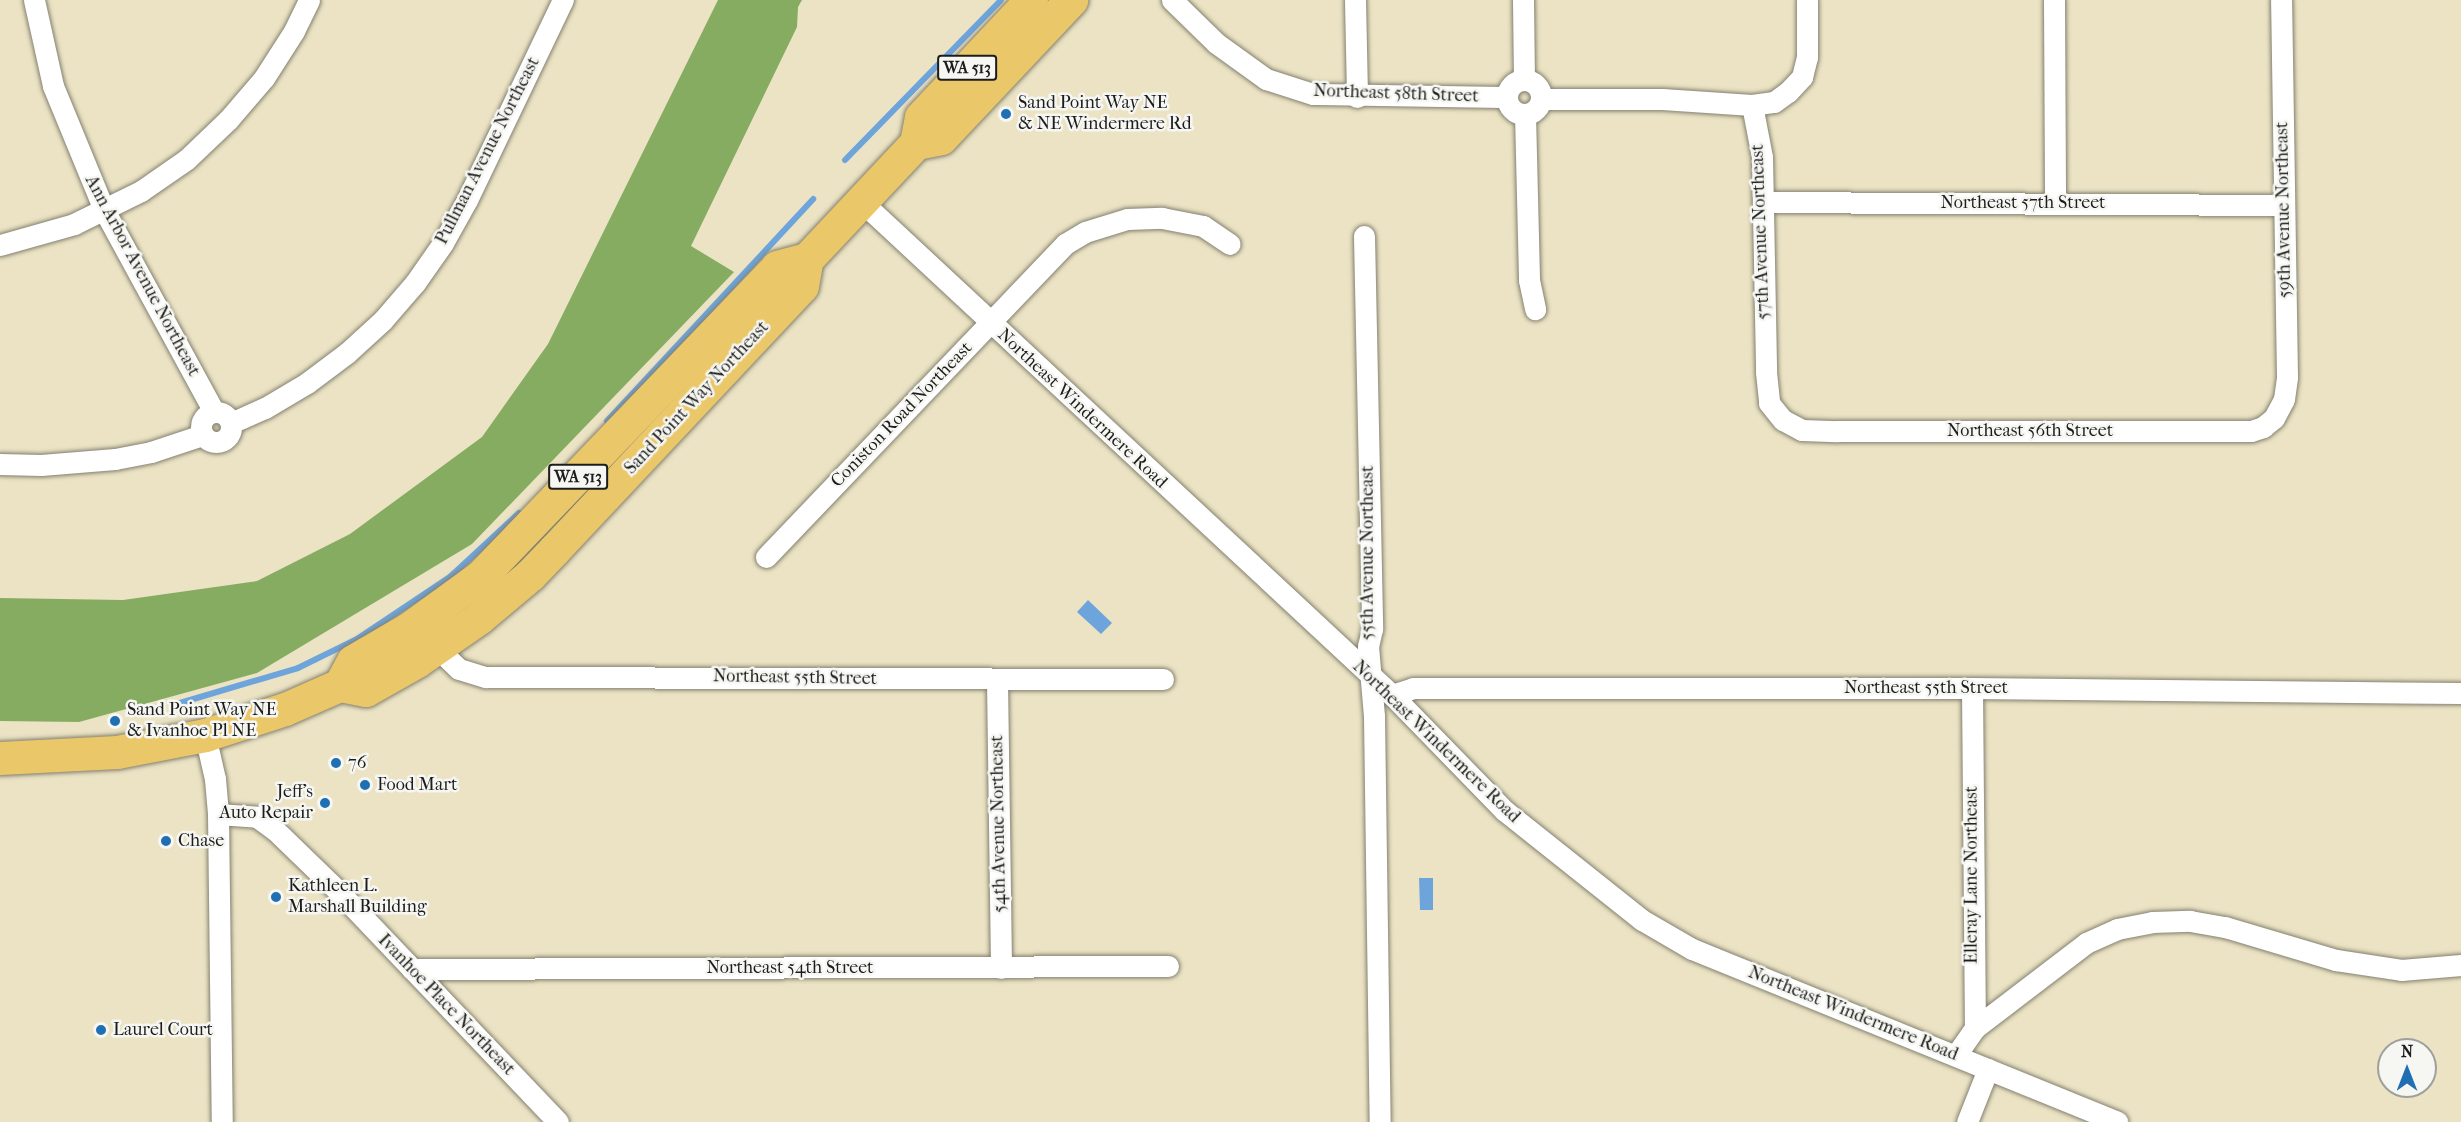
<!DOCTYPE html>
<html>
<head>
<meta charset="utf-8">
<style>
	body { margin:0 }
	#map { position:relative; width:2461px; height:1122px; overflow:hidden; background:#ebe3c4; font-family:"IM FELL French Canon",serif }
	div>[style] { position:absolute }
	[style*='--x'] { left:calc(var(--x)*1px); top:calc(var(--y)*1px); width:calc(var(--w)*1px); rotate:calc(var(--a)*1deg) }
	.forest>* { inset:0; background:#86ac62 }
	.water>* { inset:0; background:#6da4db }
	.stream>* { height:6px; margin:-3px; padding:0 3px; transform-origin:3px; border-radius:3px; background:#6da4db }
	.roads { filter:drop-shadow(0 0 2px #848070) drop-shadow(0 0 2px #848070) }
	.minor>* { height:21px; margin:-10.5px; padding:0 10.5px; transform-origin:10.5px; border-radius:10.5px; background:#fff }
	.minor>.ring { margin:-10.5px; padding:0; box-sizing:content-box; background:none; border:21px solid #fff; border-radius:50% }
	.primary>* { height:33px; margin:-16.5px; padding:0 16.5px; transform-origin:16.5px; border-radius:16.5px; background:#eac769 }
	.dots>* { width:16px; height:16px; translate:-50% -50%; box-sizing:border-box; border:3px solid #f6f6f2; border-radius:50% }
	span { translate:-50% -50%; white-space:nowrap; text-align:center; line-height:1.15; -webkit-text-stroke:5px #f6f6f2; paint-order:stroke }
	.shield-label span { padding:2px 4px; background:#f6f6f2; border:2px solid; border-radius:4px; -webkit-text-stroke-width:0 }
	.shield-label { font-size:16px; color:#1c1c1c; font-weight:700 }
	.street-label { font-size:18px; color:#1c1c1c }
	.poi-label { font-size:18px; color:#1c1c1c }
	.left { translate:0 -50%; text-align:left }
	.right { translate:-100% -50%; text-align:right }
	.north { position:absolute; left:2377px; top:1038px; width:60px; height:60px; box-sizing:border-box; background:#f6f6f2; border:2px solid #9f9f9c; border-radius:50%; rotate:0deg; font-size:16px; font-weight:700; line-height:24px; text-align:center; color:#1c1c1c }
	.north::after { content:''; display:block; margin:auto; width:21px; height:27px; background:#1f6fb2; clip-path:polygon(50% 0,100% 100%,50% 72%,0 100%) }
</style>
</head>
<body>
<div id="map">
	<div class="forest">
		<i style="clip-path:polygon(718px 0,802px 0,798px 7px,797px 27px,691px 246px,734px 272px,472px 544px,257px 673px,79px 722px,0 721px,0 598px,123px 600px,257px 581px,350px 534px,482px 437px,548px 344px)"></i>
	</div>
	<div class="water">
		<i style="clip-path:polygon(1088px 600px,1112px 623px,1101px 634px,1077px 612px)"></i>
		<i style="clip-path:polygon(1419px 878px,1433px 878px,1433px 910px,1420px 910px)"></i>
	</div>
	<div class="stream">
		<i style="--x:845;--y:160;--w:223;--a:-45.7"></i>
		<i style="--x:607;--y:421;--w:303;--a:-47.1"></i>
		<i style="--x:180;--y:703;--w:123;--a:-16.5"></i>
		<i style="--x:298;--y:668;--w:66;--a:-26.2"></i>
		<i style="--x:357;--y:639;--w:113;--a:-33.8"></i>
		<i style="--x:451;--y:576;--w:93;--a:-42.8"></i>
	</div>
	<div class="roads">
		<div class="minor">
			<i style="--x:34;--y:0;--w:88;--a:77.5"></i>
			<i style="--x:53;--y:86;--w:134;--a:67.6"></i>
			<i style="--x:104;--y:210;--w:230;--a:61.4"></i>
			<i style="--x:1172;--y:0;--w:62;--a:44.3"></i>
			<i style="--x:1216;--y:43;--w:62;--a:35.8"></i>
			<i style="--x:1266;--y:79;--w:49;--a:17.7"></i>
			<i style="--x:1313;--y:94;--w:194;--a:0.9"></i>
			<i style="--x:1355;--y:0;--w:97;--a:88.8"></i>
			<i style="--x:1523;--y:0;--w:80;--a:89.3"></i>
			<i style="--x:2054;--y:0;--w:203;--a:89.7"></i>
			<i class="ring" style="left:1507px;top:80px;width:13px;height:13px"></i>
			<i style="--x:1542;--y:99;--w:120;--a:0"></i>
			<i style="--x:1662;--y:99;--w:90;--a:3.8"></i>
			<i style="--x:1752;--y:105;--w:22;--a:-8"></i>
			<i style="--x:1774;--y:102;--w:17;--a:-36"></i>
			<i style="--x:1788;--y:92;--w:21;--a:-47"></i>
			<i style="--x:1802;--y:77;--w:21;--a:-76"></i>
			<i style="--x:1807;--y:57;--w:57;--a:-90"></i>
			<i style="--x:1752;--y:105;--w:53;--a:79.1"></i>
			<i style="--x:1762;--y:157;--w:215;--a:88.9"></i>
			<i style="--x:1766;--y:372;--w:31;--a:84"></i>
			<i style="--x:1769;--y:403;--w:22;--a:51"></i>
			<i style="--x:1783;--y:420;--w:21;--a:28"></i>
			<i style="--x:1802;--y:430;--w:35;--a:2"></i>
			<i style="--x:1837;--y:431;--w:414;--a:0"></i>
			<i style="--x:2251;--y:431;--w:13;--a:-18"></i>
			<i style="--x:2263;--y:427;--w:14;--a:-39"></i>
			<i style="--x:2274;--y:418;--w:21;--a:-62"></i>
			<i style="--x:2284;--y:399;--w:22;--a:-82"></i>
			<i style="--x:2287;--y:377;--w:377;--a:-90.9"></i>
			<i style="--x:1525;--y:114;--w:166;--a:88.6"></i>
			<i style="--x:1529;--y:280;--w:30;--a:78"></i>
			<i style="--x:862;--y:202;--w:724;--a:42.93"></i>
			<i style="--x:1392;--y:695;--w:162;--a:45.8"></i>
			<i style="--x:1505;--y:811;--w:175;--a:38.5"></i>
			<i style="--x:1642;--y:920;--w:58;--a:30.1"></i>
			<i style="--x:1692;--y:949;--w:459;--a:22.1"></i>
			<i style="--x:1763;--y:202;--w:520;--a:0.33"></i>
			<i style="--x:1364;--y:236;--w:393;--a:88.8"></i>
			<i style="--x:1372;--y:629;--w:17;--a:103"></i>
			<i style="--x:1368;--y:646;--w:70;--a:85.1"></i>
			<i style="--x:1374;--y:716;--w:406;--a:89.2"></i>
			<i style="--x:0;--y:245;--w:77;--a:-15.8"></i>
			<i style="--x:74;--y:224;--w:75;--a:-26.2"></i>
			<i style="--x:141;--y:191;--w:56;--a:-34.8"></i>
			<i style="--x:187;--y:159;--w:57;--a:-43.6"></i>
			<i style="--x:228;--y:120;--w:55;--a:-49.4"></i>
			<i style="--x:264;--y:78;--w:56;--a:-57.4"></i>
			<i style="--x:294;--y:31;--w:34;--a:-64"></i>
			<i class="ring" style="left:201px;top:412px;width:9px;height:9px"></i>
			<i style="--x:231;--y:423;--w:37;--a:-24"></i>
			<i style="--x:265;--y:408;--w:49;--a:-30.8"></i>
			<i style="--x:307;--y:383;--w:50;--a:-36.9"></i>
			<i style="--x:347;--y:353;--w:49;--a:-42.5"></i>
			<i style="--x:383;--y:320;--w:49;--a:-49.1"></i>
			<i style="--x:415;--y:283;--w:49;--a:-55"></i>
			<i style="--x:443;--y:243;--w:49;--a:-60.8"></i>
			<i style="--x:467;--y:200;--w:222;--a:-64.4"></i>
			<i style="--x:0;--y:464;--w:41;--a:1.4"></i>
			<i style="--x:41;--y:465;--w:74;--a:-4.6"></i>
			<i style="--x:115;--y:459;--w:37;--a:-11"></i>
			<i style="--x:151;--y:452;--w:54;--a:-18.4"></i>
			<i style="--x:766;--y:557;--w:433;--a:-46.3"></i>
			<i style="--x:1065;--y:244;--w:23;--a:-31"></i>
			<i style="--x:1085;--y:232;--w:44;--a:-17.2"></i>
			<i style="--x:1127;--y:219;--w:35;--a:-2"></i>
			<i style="--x:1162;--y:218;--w:42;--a:11"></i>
			<i style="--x:1203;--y:226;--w:32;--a:34"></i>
			<i style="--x:437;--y:648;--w:30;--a:44"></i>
			<i style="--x:459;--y:669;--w:28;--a:17"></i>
			<i style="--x:486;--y:677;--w:677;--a:0.17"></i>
			<i style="--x:997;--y:680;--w:288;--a:89.2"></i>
			<i style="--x:1972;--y:688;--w:340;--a:89.5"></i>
			<i style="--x:1392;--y:695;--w:22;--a:-18"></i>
			<i style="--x:1413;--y:688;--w:559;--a:0"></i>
			<i style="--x:1972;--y:688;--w:489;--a:0.6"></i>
			<i style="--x:205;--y:735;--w:45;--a:77.2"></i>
			<i style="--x:215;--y:779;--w:35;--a:85"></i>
			<i style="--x:218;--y:814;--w:308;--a:89.3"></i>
			<i style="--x:218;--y:814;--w:39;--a:4"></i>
			<i style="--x:257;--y:817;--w:22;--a:36"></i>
			<i style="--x:275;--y:830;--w:91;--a:44.1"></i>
			<i style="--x:340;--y:893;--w:316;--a:46.4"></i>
			<i style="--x:412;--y:969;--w:756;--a:-0.23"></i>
			<i style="--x:1956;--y:1055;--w:33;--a:-55"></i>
			<i style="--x:1975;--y:1028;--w:140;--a:-37.4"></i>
			<i style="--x:2086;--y:943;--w:34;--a:-24"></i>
			<i style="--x:2117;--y:929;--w:36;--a:-11"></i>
			<i style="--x:2152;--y:922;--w:38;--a:-2"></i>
			<i style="--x:2190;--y:921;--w:36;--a:10"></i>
			<i style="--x:2225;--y:927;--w:116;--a:16.6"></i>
			<i style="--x:2336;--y:960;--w:66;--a:8.7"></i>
			<i style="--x:2401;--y:970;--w:60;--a:-4.8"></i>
			<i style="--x:1967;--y:1122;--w:57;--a:-68.4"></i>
		</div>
		<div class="primary">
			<i style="--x:916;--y:143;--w:25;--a:-11"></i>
			<i style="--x:941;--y:138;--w:190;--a:-46.7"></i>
			<i style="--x:340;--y:685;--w:27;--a:-62"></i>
			<i style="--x:353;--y:661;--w:64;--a:-30.2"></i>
			<i style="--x:408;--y:629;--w:90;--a:-36"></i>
			<i style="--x:481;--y:576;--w:428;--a:-46.2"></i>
			<i style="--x:777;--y:267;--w:31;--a:-15"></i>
			<i style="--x:807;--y:259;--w:159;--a:-46.8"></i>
			<i style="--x:916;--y:143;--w:26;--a:-79"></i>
			<i style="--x:921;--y:117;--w:161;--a:-46.8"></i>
			<i style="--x:0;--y:758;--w:117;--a:-2.9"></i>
			<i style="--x:117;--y:752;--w:90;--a:-10.9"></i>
			<i style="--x:205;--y:735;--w:84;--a:-18"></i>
			<i style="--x:285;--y:709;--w:60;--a:-23.6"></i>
			<i style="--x:340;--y:685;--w:26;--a:11"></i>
			<i style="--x:366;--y:690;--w:59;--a:-29.6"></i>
			<i style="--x:417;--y:661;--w:75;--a:-34.7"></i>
			<i style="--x:479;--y:618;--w:67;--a:-40.1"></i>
			<i style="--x:530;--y:575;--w:35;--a:-46"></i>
			<i style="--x:554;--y:550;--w:362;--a:-46.8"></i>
			<i style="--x:802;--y:286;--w:27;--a:-80"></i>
		</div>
	</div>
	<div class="dots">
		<i style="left:1006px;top:114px;background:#1f6fb2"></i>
		<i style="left:115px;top:721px;background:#1f6fb2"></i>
		<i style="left:336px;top:763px;background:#1f6fb2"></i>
		<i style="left:365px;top:785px;background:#1f6fb2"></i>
		<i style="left:325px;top:803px;background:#1f6fb2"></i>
		<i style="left:166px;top:841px;background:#1f6fb2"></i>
		<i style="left:276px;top:897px;background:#1f6fb2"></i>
		<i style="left:101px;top:1030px;background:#1f6fb2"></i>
	</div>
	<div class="shield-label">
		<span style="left:967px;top:68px">WA 513</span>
		<span style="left:578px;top:477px">WA 513</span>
	</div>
	<div class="street-label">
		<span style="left:1396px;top:94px;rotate:2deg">Northeast 58th Street</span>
		<span style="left:488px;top:151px;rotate:-63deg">Pullman Avenue Northeast</span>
		<span style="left:2023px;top:203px">Northeast 57th Street</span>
		<span style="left:2284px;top:210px;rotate:-91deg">59th Avenue Northeast</span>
		<span style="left:1761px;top:232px;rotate:-92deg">57th Avenue Northeast</span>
		<span style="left:142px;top:276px;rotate:62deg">Ann Arbor Avenue Northeast</span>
		<span style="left:697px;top:398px;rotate:-47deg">Sand Point Way Northeast</span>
		<span style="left:1082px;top:409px;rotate:43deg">Northeast Windermere Road</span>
		<span style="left:902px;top:415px;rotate:-46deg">Coniston Road Northeast</span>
		<span style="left:2030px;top:431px">Northeast 56th Street</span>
		<span style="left:1368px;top:553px;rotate:-90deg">55th Avenue Northeast</span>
		<span style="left:795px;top:678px;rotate:1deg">Northeast 55th Street</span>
		<span style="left:1926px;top:688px">Northeast 55th Street</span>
		<span style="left:1436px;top:742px;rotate:44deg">Northeast Windermere Road</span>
		<span style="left:999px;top:824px;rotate:-91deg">54th Avenue Northeast</span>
		<span style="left:1972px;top:875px;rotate:-90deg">Elleray Lane Northeast</span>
		<span style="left:790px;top:968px">Northeast 54th Street</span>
		<span style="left:446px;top:1005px;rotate:46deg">Ivanhoe Place Northeast</span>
		<span style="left:1853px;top:1014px;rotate:22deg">Northeast Windermere Road</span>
	</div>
	<div class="poi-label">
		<span class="left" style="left:1018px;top:114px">Sand Point Way NE<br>&amp; NE Windermere Rd</span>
		<span class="left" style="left:127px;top:721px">Sand Point Way NE<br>&amp; Ivanhoe Pl NE</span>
		<span class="left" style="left:348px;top:763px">76</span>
		<span class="left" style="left:377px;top:785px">Food Mart</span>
		<span class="right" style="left:313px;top:803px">Jeff's<br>Auto Repair</span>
		<span class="left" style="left:178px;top:841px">Chase</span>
		<span class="left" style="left:288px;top:897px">Kathleen L.<br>Marshall Building</span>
		<span class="left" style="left:113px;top:1030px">Laurel Court</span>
	</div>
	<div class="north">N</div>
</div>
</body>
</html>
